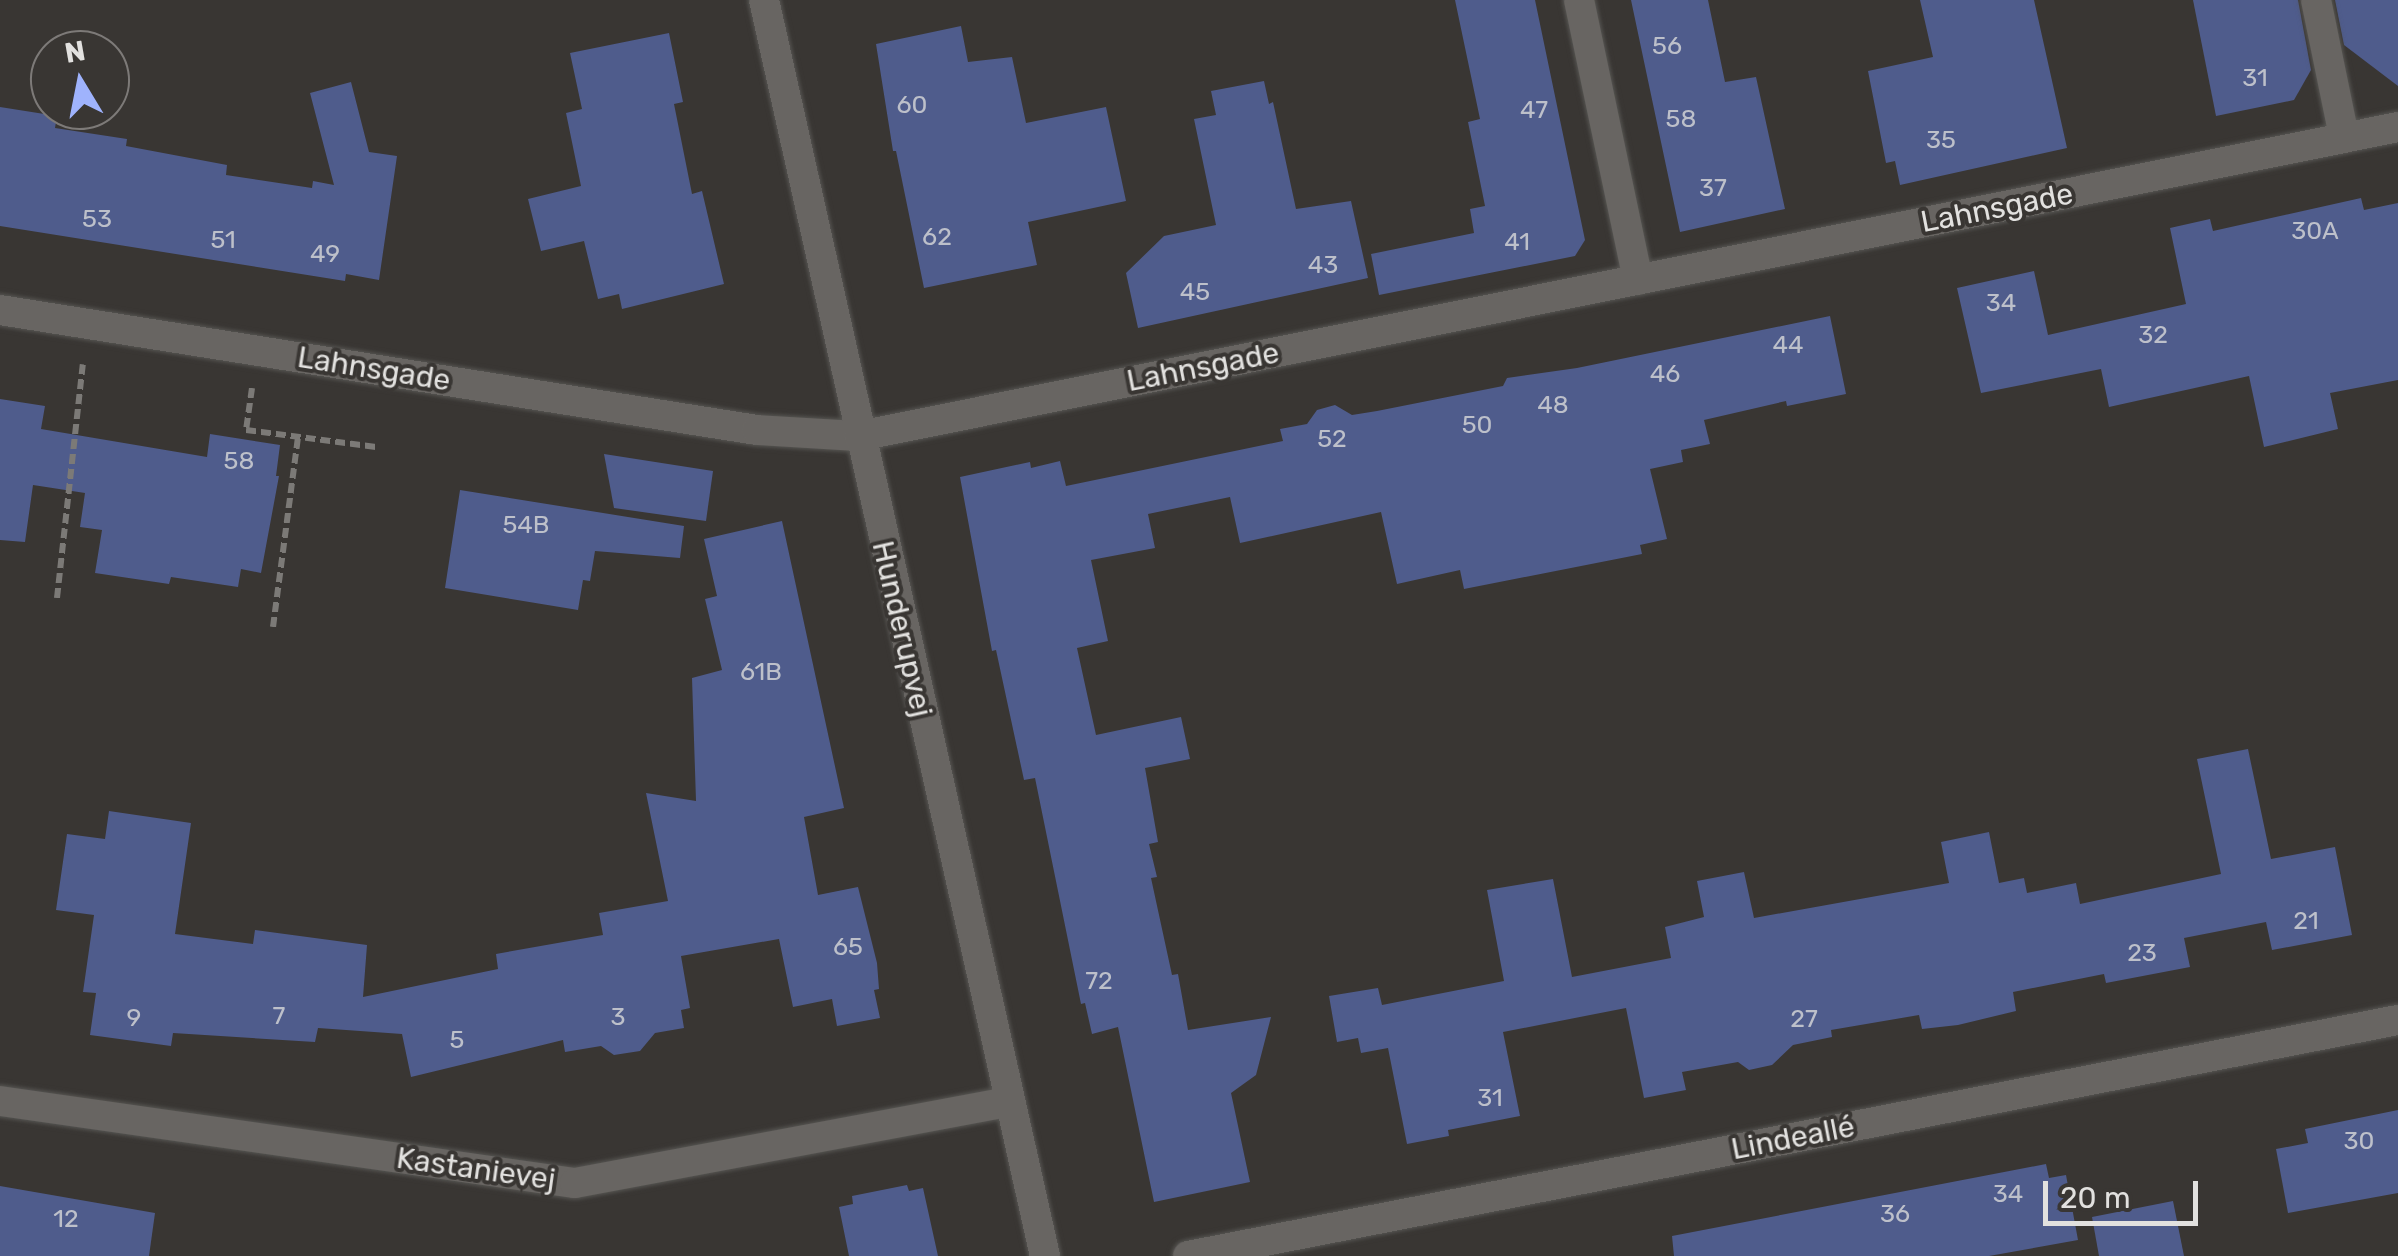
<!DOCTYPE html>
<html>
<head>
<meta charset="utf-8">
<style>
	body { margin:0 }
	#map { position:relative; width:2398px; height:1256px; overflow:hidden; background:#393633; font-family:Rubik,sans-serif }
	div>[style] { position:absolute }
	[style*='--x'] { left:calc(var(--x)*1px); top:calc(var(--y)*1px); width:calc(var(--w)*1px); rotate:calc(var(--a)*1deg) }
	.building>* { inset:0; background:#4f5c8c }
	.path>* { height:6px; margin-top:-3px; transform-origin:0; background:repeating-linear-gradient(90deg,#7c7a77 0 10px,transparent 0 15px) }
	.roads { filter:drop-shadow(0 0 2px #565552) drop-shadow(0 0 2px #565552) }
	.street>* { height:30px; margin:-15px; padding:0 15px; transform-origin:15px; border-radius:15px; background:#686562 }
	.secondary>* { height:30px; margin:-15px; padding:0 15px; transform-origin:15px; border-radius:15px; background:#686562 }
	span { translate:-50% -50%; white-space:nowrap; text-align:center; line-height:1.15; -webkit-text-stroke:8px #393633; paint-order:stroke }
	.number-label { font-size:25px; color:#bdc0ca }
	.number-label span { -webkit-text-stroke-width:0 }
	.street-label { font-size:30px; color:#e2e1df }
	.north { position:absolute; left:30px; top:30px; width:100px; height:100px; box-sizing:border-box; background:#393633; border:2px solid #7d7a78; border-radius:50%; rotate:350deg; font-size:28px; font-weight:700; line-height:40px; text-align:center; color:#e2e1df }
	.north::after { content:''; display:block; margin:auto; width:35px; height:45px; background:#9fb3fd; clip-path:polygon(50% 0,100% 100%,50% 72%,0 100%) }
	.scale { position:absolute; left:2043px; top:1181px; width:155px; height:45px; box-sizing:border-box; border:5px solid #e2e1df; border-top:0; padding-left:12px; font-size:30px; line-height:35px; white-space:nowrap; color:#e2e1df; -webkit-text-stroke:8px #393633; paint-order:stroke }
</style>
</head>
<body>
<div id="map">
	<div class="building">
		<i style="clip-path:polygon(1455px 0,1535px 0,1585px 240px,1575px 256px,1379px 295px,1371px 254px,1474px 233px,1470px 209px,1485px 206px,1468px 122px,1480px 119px)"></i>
		<i style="clip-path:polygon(1631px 0,1708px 0,1725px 82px,1756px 77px,1785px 209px,1680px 232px)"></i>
		<i style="clip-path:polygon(1920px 0,2034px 0,2067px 148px,1900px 185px,1895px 161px,1886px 163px,1868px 71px,1933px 57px)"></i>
		<i style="clip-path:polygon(2193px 0,2298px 0,2311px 70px,2294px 100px,2216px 116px)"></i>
		<i style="clip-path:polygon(2335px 0,2398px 0,2398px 86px,2344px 45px)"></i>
		<i style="clip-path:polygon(961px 26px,968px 62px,1012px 57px,1026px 123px,1106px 107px,1126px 201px,1028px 222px,1037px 265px,924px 288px,896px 151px,893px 151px,876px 44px)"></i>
		<i style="clip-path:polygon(669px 33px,683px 102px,674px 104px,692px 194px,702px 191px,724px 284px,622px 309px,619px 294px,598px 299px,584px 241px,541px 251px,528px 199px,581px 186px,566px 113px,582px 109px,570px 53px)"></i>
		<i style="clip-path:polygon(1264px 81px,1269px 104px,1273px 102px,1296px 209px,1351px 201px,1368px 278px,1138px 328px,1126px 273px,1164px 236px,1216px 225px,1194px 119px,1216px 115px,1211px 91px)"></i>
		<i style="clip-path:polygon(351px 82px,369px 152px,397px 156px,379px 280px,346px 274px,345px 281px,0 226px,0 107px,57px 116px,55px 128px,127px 139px,126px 146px,227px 165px,226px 175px,312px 188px,313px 181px,334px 185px,310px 93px)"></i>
		<i style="clip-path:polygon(2361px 198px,2364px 210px,2398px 203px,2398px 380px,2330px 393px,2338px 429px,2264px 447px,2249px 376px,2109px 407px,2101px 369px,1981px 393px,1957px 288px,2034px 271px,2048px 335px,2186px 304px,2170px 228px,2210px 219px,2213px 231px)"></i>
		<i style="clip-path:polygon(1830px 316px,1846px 394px,1787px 406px,1786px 401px,1704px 420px,1710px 444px,1681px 450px,1683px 462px,1650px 469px,1667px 539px,1640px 545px,1642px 554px,1464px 589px,1460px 570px,1397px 584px,1381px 512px,1240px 543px,1230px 497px,1148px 514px,1155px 548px,1091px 560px,1108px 641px,1077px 648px,1096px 735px,1181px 717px,1190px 759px,1145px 768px,1158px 842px,1149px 844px,1157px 877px,1151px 878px,1172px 975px,1178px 974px,1188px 1030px,1271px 1017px,1256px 1075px,1231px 1093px,1250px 1182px,1154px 1202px,1118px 1027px,1092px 1034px,1085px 1003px,1081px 1004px,1035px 778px,1024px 780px,996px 650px,992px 651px,960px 477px,1030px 462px,1031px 468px,1060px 461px,1066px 486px,1283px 441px,1280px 429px,1307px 424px,1317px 410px,1335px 405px,1352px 415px,1377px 411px,1503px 386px,1507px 378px,1577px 368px)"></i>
		<i style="clip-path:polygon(0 399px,45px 406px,41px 429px,207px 457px,210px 434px,280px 445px,276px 476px,279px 476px,261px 573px,241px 569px,238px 587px,171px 577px,169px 584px,95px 573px,102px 530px,80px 527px,85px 493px,33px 485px,25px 542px,0 540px)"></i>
		<i style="clip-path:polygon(604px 454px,713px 471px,706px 521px,614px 508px)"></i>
		<i style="clip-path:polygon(460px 490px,684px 526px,680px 558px,595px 551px,590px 581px,583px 580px,578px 610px,445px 588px)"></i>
		<i style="clip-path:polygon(782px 521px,844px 808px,804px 817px,818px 895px,858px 887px,877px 963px,879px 989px,874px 990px,880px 1018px,837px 1026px,832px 999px,793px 1007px,779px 939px,681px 956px,690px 1008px,681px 1010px,684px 1028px,655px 1033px,640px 1051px,614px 1055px,601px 1046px,565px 1052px,563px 1040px,411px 1077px,402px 1034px,318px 1028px,315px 1042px,173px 1033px,171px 1046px,90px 1035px,96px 993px,83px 992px,94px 915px,56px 910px,67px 834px,105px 839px,109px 811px,191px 823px,175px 934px,253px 944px,255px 930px,367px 945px,363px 997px,498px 969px,496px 954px,603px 935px,599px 913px,668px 901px,646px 793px,696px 801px,692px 678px,722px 670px,705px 599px,717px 596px,704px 539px)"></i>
		<i style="clip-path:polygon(2248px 749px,2271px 859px,2335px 847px,2352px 935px,2272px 950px,2266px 922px,2184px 938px,2190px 967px,2106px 983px,2104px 974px,2013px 992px,2016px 1011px,1958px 1025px,1922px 1029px,1919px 1015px,1831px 1030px,1832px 1037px,1793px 1045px,1772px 1065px,1749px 1070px,1738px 1062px,1682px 1072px,1686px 1090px,1644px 1098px,1626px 1008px,1503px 1032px,1520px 1116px,1448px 1130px,1449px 1136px,1407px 1144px,1388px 1048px,1361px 1053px,1358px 1038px,1337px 1042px,1329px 996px,1378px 988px,1382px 1005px,1504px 981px,1487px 890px,1553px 879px,1572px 977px,1671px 958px,1665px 927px,1704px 917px,1697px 881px,1744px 872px,1754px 918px,1949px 883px,1941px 842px,1989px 832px,1999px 883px,2024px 878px,2027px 893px,2076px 883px,2080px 904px,2221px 874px,2197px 759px)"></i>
		<i style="clip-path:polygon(2398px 1110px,2398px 1193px,2288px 1213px,2276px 1149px,2308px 1143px,2305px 1129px)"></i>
		<i style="clip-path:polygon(2046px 1164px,2049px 1178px,2066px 1175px,2078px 1240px,1989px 1256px,1674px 1256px,1672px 1236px)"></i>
		<i style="clip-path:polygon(907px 1185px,909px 1191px,923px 1188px,938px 1256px,849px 1256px,839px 1207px,853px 1204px,852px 1196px)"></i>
		<i style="clip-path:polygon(0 1186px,155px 1213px,149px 1256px,0 1256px)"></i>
		<i style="clip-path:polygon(2173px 1201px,2184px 1256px,2099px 1256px,2092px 1217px)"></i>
	</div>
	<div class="path">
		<i style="--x:252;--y:388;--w:42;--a:98.1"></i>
		<i style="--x:246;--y:430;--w:131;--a:7.5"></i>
		<i style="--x:57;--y:598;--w:235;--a:-83.7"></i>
		<i style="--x:273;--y:627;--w:192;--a:-82.5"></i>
	</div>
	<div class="roads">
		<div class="street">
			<i style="--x:1579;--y:0;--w:286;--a:78.1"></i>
			<i style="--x:2316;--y:0;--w:140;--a:78.4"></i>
			<i style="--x:0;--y:310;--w:766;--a:9.01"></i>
			<i style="--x:757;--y:430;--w:102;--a:3.4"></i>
			<i style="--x:859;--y:436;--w:1570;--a:-11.35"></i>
			<i style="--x:0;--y:1101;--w:581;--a:8.12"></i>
			<i style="--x:575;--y:1183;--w:441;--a:-10.6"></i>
			<i style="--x:1188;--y:1256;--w:1233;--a:-11.04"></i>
		</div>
		<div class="secondary">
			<i style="--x:764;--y:0;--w:1287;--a:77.39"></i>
		</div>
	</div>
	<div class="number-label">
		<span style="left:1667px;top:46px">56</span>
		<span style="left:2255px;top:78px">31</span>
		<span style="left:912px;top:105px">60</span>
		<span style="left:1534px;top:110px">47</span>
		<span style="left:1681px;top:119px">58</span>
		<span style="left:1941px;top:140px">35</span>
		<span style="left:1713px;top:188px">37</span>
		<span style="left:97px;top:219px">53</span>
		<span style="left:2315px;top:231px">30A</span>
		<span style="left:937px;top:237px">62</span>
		<span style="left:223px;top:240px">51</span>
		<span style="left:1517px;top:242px">41</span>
		<span style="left:325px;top:254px">49</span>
		<span style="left:1323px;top:265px">43</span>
		<span style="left:1195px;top:292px">45</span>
		<span style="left:2001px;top:303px">34</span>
		<span style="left:2153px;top:335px">32</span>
		<span style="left:1788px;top:345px">44</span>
		<span style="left:1665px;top:374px">46</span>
		<span style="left:1553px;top:405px">48</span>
		<span style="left:1477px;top:425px">50</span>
		<span style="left:1332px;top:439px">52</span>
		<span style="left:239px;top:461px">58</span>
		<span style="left:526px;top:525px">54B</span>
		<span style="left:761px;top:672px">61B</span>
		<span style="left:2306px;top:921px">21</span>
		<span style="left:848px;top:947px">65</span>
		<span style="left:2142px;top:953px">23</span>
		<span style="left:1099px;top:981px">72</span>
		<span style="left:279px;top:1016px">7</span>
		<span style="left:618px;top:1017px">3</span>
		<span style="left:134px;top:1018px">9</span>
		<span style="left:1804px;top:1019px">27</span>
		<span style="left:457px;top:1040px">5</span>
		<span style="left:1490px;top:1098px">31</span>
		<span style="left:2359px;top:1141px">30</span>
		<span style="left:2008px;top:1194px">34</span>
		<span style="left:1895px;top:1214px">36</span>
		<span style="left:66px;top:1219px">12</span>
	</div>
	<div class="street-label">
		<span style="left:1997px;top:208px;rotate:-11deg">Lahnsgade</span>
		<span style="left:1203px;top:367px;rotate:-11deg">Lahnsgade</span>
		<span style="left:374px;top:369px;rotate:9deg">Lahnsgade</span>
		<span style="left:902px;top:629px;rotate:77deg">Hunderupvej</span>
		<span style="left:1793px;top:1138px;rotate:-11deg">Lindeallé</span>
		<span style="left:476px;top:1169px;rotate:8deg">Kastanievej</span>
	</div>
	<div class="north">N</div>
	<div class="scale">20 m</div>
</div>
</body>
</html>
